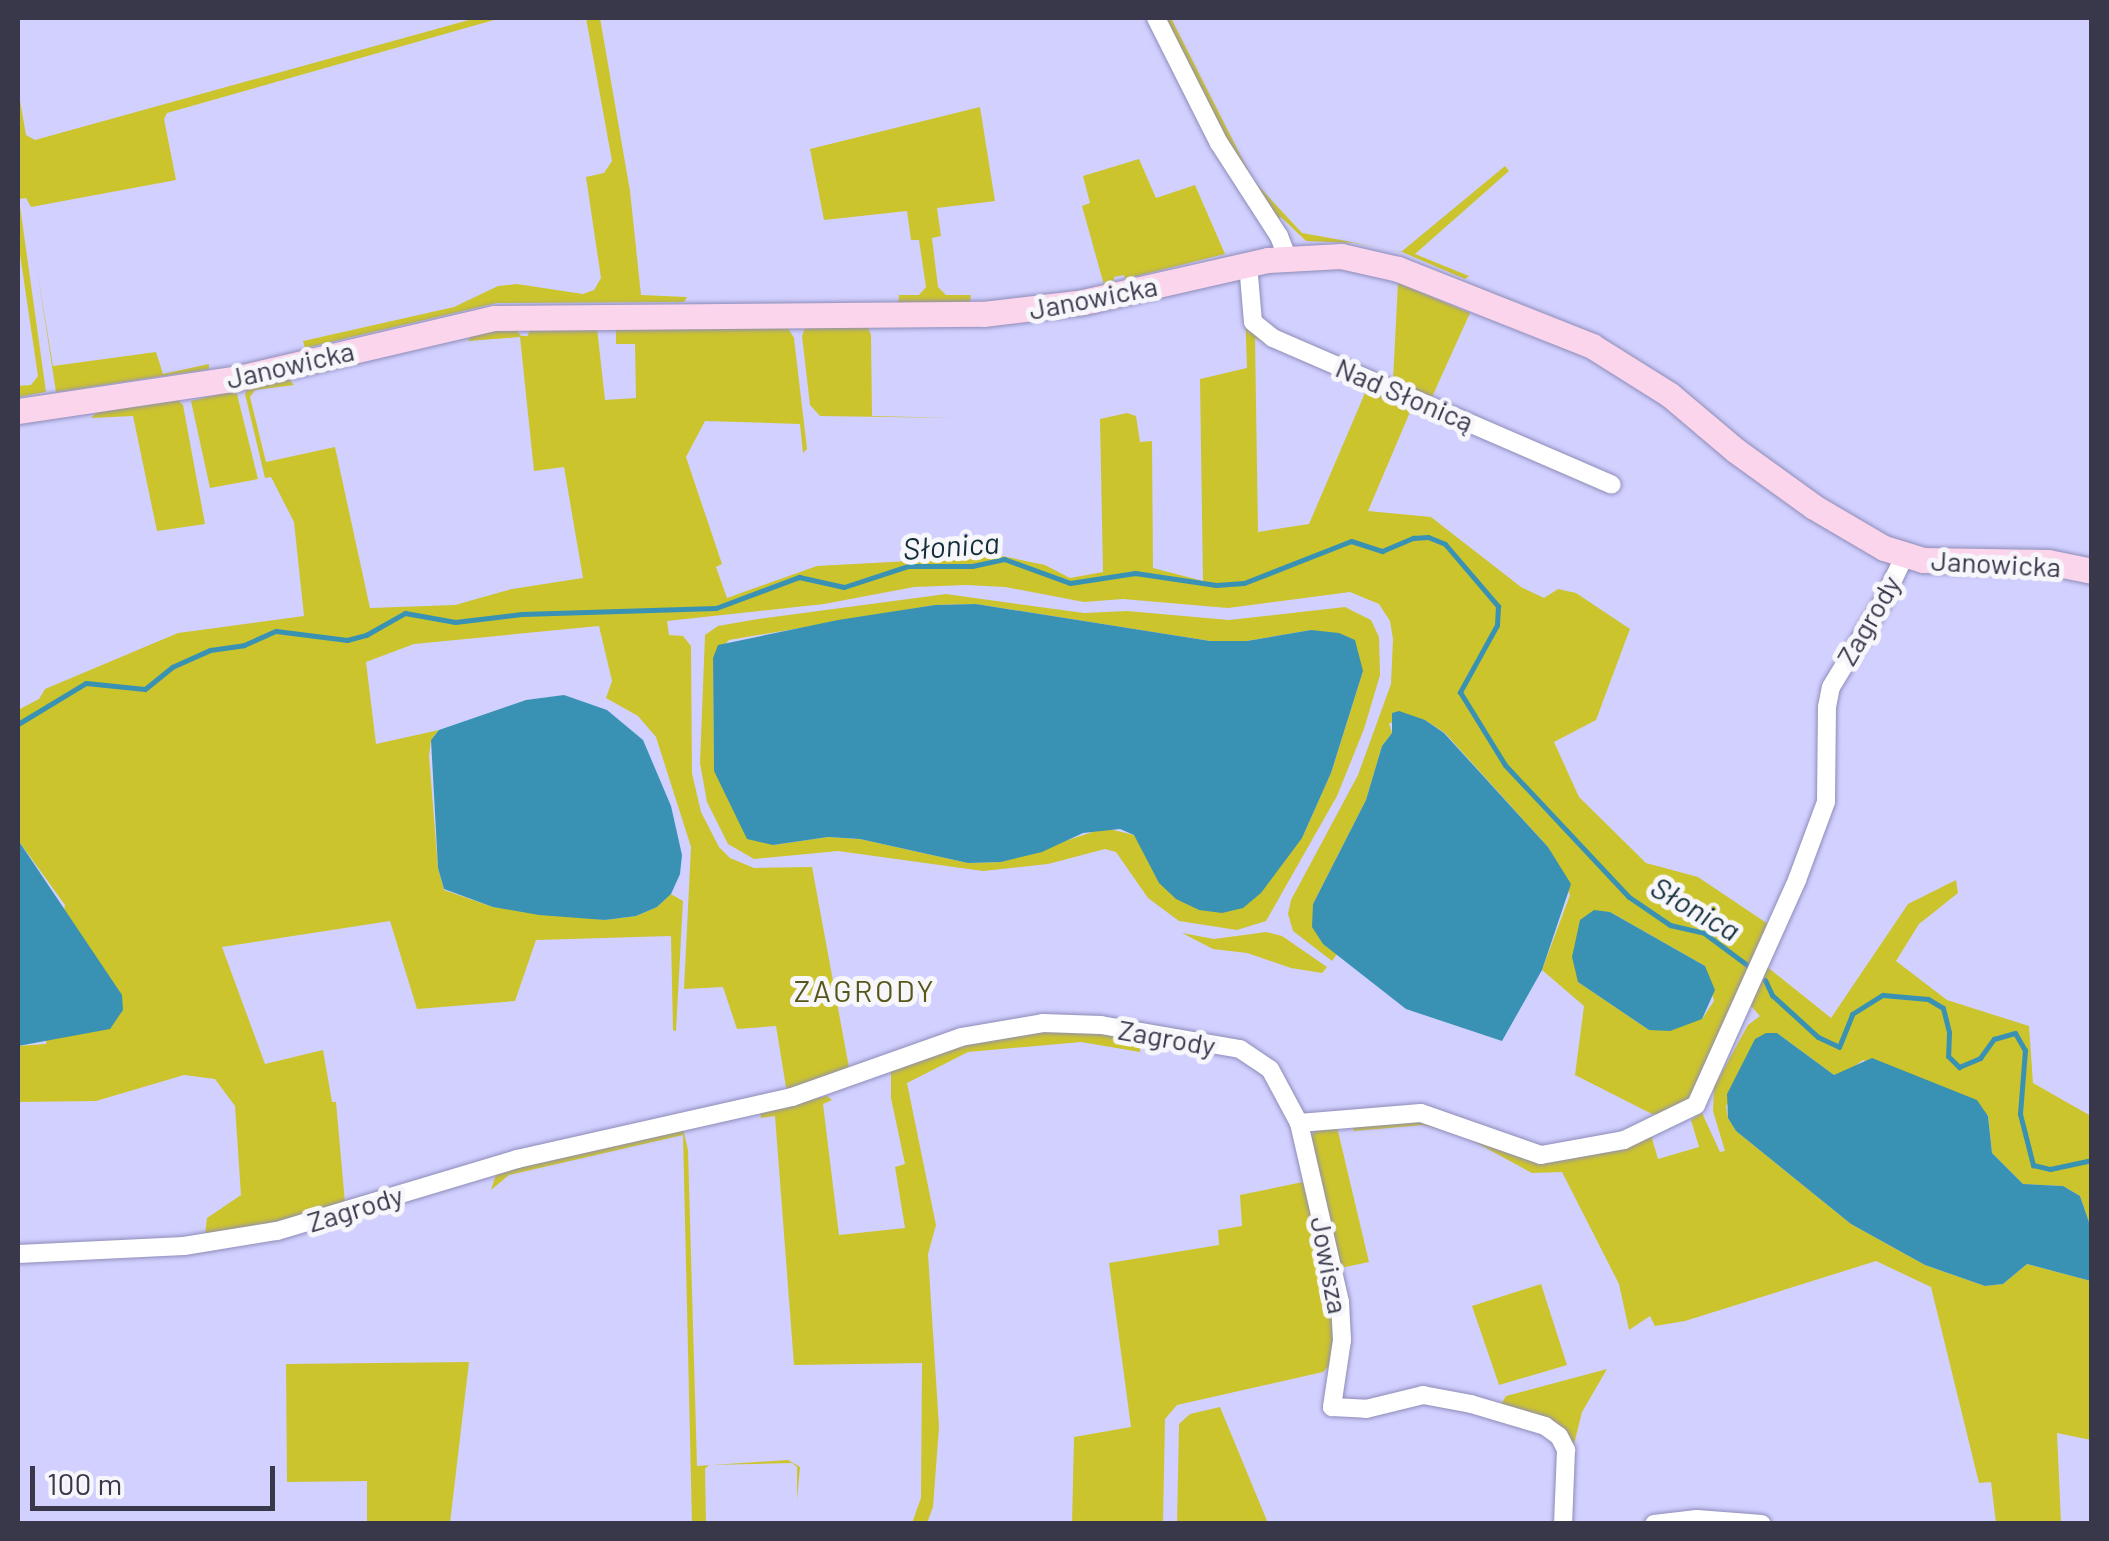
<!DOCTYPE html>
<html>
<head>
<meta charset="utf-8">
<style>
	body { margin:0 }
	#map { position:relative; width:2109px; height:1541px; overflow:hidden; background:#d1d0ff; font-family:Barlow,sans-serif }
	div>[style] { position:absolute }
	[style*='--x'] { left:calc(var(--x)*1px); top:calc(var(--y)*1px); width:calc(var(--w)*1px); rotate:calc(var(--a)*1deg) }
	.green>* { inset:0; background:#ccc42d }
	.water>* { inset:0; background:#3992b3 }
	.stream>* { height:5px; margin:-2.5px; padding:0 2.5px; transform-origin:2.5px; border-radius:2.5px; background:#3992b3 }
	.roads { filter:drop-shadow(0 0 2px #8e8cb8) drop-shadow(0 0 2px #8e8cb8) }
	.street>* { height:18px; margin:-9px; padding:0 9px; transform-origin:9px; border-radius:9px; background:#fff }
	.secondary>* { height:25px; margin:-12.5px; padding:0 12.5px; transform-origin:12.5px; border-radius:12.5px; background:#fbd5eb }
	span { translate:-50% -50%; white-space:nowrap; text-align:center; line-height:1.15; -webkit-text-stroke:10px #f6f6fb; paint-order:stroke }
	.street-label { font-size:28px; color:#39384b }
	.water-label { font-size:30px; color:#132e39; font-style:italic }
	.neighbourhood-label { font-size:30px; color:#59561a; letter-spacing:2.5px }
	.frame { position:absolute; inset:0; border:20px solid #39384b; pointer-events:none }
	.scale { position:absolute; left:30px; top:1466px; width:245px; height:45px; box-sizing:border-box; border:5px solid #39384b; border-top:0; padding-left:12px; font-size:30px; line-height:35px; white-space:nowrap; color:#39384b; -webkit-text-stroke:8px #f6f6fb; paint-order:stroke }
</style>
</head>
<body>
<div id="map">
	<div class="green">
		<i style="clip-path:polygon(476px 18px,501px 18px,167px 113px,164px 119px,176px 180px,31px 207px,26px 198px,19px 199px,46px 392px,18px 397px,18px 386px,31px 385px,38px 376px,18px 241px,18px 89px,26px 135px,35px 140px)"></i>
		<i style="clip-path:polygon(586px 18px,600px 18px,630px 191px,641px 295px,687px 297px,684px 302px,497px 303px,305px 348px,303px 341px,454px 307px,498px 286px,517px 284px,583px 294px,594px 290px,601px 278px,586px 177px,604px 173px,612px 161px)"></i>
		<i style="clip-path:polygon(1162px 18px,1171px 18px,1253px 180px,1302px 233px,1341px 240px,1401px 252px,1505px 166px,1509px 171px,1415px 254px,1469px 276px,1465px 279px,1402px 252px,1354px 243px,1306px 241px,1281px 217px,1276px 220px,1253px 190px)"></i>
		<i style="clip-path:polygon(980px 107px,995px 201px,937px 208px,941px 236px,932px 238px,938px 287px,946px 295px,971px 295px,970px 302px,898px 305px,899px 295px,919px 295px,926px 287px,919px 240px,911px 240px,907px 211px,824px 220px,810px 149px)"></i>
		<i style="clip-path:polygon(1139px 159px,1156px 198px,1195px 185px,1225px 254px,1125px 279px,1124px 275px,1114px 277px,1114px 283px,1104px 285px,1082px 206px,1090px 203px,1083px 176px)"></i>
		<i style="clip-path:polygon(37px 269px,53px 366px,156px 352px,163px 374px,209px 364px,209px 369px,56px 392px)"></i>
		<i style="clip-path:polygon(evenodd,1244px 282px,1249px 334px,1253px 326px,1284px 350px,1255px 338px,1258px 532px,1309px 524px,1368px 386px,1413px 405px,1368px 511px,1431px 517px,1521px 587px,1544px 598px,1558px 589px,1576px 593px,1630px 629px,1596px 720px,1554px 742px,1579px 797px,1646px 863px,1698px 877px,1774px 928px,1693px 1100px,1664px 1114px,1652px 1114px,1575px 1075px,1584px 1006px,1542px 970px,1570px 895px,1548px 847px,1445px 733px,1425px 720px,1389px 723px,1392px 733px,1382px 746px,1366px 800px,1313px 904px,1323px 944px,1337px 954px,1332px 961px,1293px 931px,1288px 914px,1291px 900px,1358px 775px,1391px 684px,1393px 639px,1390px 621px,1379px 604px,1350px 592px,1228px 608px,1123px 599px,1084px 602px,1005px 587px,966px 585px,914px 587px,824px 604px,667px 621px,669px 635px,683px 636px,691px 646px,692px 773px,701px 812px,719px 847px,730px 858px,754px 868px,812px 867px,850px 1073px,791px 1091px,786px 1087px,776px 1026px,737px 1029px,723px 987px,684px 989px,691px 847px,656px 737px,638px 716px,606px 698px,612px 681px,599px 626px,414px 644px,366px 662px,376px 744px,439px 730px,431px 740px,429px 756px,438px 868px,444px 890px,493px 907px,605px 920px,636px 916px,657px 907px,671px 894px,683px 901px,676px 1031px,673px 1030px,671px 936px,536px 940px,515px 1001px,417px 1009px,390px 921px,222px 947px,265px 1064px,323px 1050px,332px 1102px,336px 1102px,345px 1203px,275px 1224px,205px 1235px,207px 1218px,241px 1195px,235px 1106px,215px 1079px,184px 1075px,96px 1101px,18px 1102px,18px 1046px,46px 1044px,65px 905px,18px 840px,18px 710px,39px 699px,45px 689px,178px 633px,304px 616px,294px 522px,271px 477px,265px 478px,245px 394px,249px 385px,288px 378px,294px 385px,255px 390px,250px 397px,266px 462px,335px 447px,370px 608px,455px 605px,512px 589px,583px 578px,564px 467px,534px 471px,520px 337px,468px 341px,473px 330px,514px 326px,521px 336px,528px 336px,530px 325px,597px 328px,605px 400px,636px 398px,635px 344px,616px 344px,616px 329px,788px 328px,794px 338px,807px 449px,803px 453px,800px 424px,705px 421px,686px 457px,722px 564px,716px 567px,727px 598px,817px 566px,1002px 556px,1045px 565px,1070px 578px,1103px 572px,1100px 419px,1127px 413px,1136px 416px,1140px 442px,1152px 441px,1153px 568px,1203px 581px,1200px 379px,1247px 368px,1244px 282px,1610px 912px,1705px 966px,1714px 1001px,1702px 1019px,1649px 1030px,1578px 982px,1610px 912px)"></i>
		<i style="clip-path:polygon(1398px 283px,1470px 313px,1432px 397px,1393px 380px)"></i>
		<i style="clip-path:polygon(806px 325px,867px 325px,871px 335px,872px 416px,955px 418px,820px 416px,810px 405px,802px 336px)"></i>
		<i style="clip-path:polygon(236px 390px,258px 479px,210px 488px,191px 401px)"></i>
		<i style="clip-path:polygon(177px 399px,183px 405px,205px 524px,157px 531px,133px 416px,91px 418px,98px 411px)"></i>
		<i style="clip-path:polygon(evenodd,946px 594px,1084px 613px,1127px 611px,1229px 620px,1345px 607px,1371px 620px,1379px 637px,1380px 675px,1364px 729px,1337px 796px,1266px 921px,1237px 930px,1179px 921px,1148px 898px,1116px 852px,1105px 849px,1048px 864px,983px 871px,838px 851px,754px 859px,728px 844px,707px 802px,700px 763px,705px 635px,718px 626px,758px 619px,946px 594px,976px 604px,1210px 641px,1247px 641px,1311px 630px,1363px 671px,1331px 773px,1302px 838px,1134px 835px,1105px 828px,1001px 862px,968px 863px,860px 839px,828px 837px,773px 845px,714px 771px,713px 658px,729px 640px,935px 605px,976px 604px)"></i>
		<i style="clip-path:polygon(1956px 880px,1958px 893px,1919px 924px,1896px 961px,1947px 1000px,2029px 1026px,2033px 1083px,2091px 1116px,2091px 1228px,2080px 1196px,2063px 1186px,2023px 1184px,1992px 1153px,1988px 1115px,1863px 1060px,1843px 1075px,1834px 1075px,1777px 1033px,1726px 1106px,1728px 1118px,1736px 1131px,1851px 1224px,1925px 1265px,1985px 1286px,2003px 1284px,2027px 1264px,2091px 1281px,2091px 1440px,2057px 1433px,2061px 1523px,1996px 1523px,1991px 1482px,1979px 1483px,1931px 1287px,1876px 1261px,1685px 1321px,1655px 1326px,1650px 1316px,1629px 1330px,1619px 1284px,1562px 1172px,1532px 1173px,1460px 1134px,1423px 1125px,1354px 1131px,1352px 1126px,1415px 1117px,1514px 1154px,1651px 1135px,1658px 1159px,1699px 1147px,1691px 1120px,1702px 1113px,1720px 1152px,1725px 1151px,1713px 1111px,1714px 1087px,1748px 1025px,1760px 1016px,1751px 1006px,1766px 966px,1831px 1018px,1908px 904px)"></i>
		<i style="clip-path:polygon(1266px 932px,1282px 936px,1327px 967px,1322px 973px,1291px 968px,1247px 953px,1213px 949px,1182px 933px,1214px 939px)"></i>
		<i style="clip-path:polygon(1069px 1028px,1141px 1039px,1140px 1052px,1081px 1042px,968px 1052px,907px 1083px,936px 1225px,928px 1254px,939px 1427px,933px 1507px,927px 1523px,912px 1523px,921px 1498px,922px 1363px,794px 1365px,775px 1116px,761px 1118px,760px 1111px,827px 1096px,832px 1100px,823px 1104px,839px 1235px,905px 1228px,895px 1167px,905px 1164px,891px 1098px,891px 1070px,975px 1038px)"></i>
		<i style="clip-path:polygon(1337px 1127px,1369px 1262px,1336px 1269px,1311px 1137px,1317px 1129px)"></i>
		<i style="clip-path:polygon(683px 1129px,688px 1150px,697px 1466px,788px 1460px,800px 1467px,797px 1500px,797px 1467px,792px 1463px,709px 1465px,705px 1469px,706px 1523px,692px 1523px,683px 1135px,509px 1175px,491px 1190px,497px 1171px)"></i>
		<i style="clip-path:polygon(1303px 1182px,1338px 1319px,1331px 1364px,1323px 1372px,1177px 1405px,1165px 1419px,1163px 1523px,1072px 1524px,1074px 1437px,1131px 1427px,1109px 1263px,1219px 1245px,1218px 1230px,1242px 1226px,1240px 1195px)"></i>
		<i style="clip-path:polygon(1541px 1284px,1567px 1365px,1499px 1385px,1472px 1306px)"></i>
		<i style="clip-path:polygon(469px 1362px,450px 1523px,367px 1523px,367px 1481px,287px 1482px,286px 1364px)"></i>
		<i style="clip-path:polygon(1607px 1369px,1582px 1412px,1570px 1460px,1568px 1443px,1500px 1406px,1506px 1396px)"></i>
		<i style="clip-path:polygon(1220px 1407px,1265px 1516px,1268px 1523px,1177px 1523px,1179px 1424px,1190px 1414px)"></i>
	</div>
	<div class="water">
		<i style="clip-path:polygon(976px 604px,1210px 641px,1247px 641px,1311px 630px,1339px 633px,1355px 640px,1363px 671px,1331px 773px,1302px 838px,1261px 893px,1243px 908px,1222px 913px,1199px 910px,1176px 899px,1159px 883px,1134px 835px,1120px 829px,1083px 833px,1042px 852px,1001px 862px,968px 863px,860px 839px,828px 837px,773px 845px,747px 839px,714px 771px,713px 658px,718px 645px,838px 620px,935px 605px)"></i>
		<i style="clip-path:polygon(564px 695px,607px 710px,643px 740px,671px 806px,682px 855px,680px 874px,671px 894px,657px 907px,636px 916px,605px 920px,539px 915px,493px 907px,444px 889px,438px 868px,431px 740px,439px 730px,526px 700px)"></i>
		<i style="clip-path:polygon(1399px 711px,1425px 720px,1444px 733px,1548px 847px,1571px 884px,1542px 970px,1502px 1041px,1406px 1009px,1323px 944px,1312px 927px,1313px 904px,1366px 800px,1382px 746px,1392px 733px,1392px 713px)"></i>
		<i style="clip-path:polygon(18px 840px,122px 995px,123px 1010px,110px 1029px,18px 1046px)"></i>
		<i style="clip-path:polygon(1594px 910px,1610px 912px,1705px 966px,1715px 990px,1702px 1019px,1670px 1031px,1649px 1030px,1578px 982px,1572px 957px,1580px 920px)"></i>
		<i style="clip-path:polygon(1766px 1033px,1777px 1033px,1834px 1075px,1872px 1058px,1977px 1100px,1988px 1116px,1992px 1153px,2023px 1184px,2063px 1186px,2080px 1196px,2091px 1228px,2091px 1281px,2027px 1264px,2003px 1284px,1985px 1286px,1925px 1265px,1851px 1224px,1736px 1131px,1728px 1118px,1727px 1094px,1755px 1039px)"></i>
	</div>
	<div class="stream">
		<i style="--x:18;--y:724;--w:79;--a:-31.1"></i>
		<i style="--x:86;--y:683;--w:59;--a:5.8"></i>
		<i style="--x:145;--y:689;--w:35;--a:-39"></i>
		<i style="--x:172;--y:667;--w:42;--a:-24.1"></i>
		<i style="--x:210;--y:650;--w:34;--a:-8"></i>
		<i style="--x:244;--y:645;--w:35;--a:-24"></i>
		<i style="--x:276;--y:631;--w:72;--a:7.2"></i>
		<i style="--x:347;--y:640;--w:20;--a:-15"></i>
		<i style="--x:366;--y:635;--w:45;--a:-29.4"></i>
		<i style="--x:405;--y:613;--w:51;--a:10.2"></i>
		<i style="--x:455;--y:622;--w:67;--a:-6.8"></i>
		<i style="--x:522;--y:614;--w:194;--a:-1.8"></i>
		<i style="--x:716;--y:608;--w:89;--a:-20.5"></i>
		<i style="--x:799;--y:577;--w:46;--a:12.5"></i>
		<i style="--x:844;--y:587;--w:67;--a:-18.2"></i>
		<i style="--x:908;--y:566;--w:64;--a:0"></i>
		<i style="--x:972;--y:566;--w:33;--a:-12"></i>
		<i style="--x:1004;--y:559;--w:70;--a:20"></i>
		<i style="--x:1070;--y:583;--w:66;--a:-8.7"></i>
		<i style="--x:1135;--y:573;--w:82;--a:8.4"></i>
		<i style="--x:1216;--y:585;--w:28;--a:-4"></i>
		<i style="--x:1244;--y:583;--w:115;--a:-21.4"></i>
		<i style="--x:1351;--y:541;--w:33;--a:18"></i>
		<i style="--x:1382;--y:551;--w:34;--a:-23"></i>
		<i style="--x:1413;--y:538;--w:15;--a:-4"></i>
		<i style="--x:1428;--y:537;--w:18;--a:22"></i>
		<i style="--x:1445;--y:544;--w:82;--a:49.5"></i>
		<i style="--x:1498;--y:606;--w:19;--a:93"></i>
		<i style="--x:1497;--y:625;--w:77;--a:118.9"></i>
		<i style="--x:1460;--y:692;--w:86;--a:58.3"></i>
		<i style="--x:1505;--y:765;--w:181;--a:46.8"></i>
		<i style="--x:1629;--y:897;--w:50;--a:34.3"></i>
		<i style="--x:1670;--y:925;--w:35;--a:13"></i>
		<i style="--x:1704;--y:933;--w:57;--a:36.5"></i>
		<i style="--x:1765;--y:980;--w:17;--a:65"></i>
		<i style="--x:1772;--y:995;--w:62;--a:42.4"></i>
		<i style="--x:1818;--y:1037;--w:23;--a:25"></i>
		<i style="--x:1839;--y:1047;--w:35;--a:-68"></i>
		<i style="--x:1852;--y:1014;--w:36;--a:-32"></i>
		<i style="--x:1883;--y:995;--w:45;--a:5.1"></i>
		<i style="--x:1928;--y:999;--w:17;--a:31"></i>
		<i style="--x:1943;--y:1008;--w:25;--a:76"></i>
		<i style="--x:1949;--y:1032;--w:24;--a:92"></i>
		<i style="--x:1948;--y:1056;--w:16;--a:45"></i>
		<i style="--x:1959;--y:1067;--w:23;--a:-23"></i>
		<i style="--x:1980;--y:1058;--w:24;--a:-54"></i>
		<i style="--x:1994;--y:1039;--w:22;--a:-16"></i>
		<i style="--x:2015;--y:1033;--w:20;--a:60"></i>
		<i style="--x:2025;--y:1050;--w:64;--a:94.5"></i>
		<i style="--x:2020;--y:1114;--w:53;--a:75.7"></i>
		<i style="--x:2033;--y:1165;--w:17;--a:13"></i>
		<i style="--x:2050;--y:1169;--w:43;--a:-12.1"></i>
	</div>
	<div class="roads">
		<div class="street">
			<i style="--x:1156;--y:18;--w:140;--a:63.3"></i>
			<i style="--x:1219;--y:143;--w:111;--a:57.2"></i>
			<i style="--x:1279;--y:236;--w:22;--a:69"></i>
			<i style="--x:1248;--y:264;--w:58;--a:85.1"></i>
			<i style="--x:1253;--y:322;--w:26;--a:39"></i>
			<i style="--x:1273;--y:338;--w:369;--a:23.4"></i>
			<i style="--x:1299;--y:1123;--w:122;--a:-4.7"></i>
			<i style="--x:1421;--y:1113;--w:127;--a:19.3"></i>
			<i style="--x:1541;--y:1155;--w:84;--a:-10.2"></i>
			<i style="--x:1624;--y:1140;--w:80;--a:-25.9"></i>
			<i style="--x:1696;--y:1105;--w:247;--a:-65.8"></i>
			<i style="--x:1797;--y:880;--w:83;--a:-69.6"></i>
			<i style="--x:1826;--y:802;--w:95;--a:-89.4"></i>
			<i style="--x:1827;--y:707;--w:20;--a:-79"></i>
			<i style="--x:1831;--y:687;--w:98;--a:-58.7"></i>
			<i style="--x:1882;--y:603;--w:51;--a:-64.4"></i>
			<i style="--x:18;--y:1254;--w:166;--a:-2.8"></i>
			<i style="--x:184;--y:1246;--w:94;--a:-9.2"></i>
			<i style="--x:277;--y:1231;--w:251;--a:-16.7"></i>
			<i style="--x:517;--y:1159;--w:282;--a:-12.7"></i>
			<i style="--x:792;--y:1097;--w:179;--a:-19.5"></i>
			<i style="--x:961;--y:1037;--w:83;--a:-9.7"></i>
			<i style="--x:1043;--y:1023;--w:58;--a:2"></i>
			<i style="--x:1101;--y:1025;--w:141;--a:9.8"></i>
			<i style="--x:1240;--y:1049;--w:36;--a:34"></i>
			<i style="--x:1270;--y:1069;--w:61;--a:61.8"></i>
			<i style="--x:1299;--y:1123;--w:184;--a:77.1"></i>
			<i style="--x:1340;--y:1302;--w:38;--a:87"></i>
			<i style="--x:1342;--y:1340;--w:68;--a:98.5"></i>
			<i style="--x:1332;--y:1407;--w:34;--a:3"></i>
			<i style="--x:1366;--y:1409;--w:59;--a:-13.8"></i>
			<i style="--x:1423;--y:1395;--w:49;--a:10.6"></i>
			<i style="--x:1471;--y:1404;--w:77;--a:16.6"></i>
			<i style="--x:1545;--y:1426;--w:17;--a:36"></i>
			<i style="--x:1559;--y:1436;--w:16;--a:63"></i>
			<i style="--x:1566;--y:1450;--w:74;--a:92.3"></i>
			<i style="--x:1654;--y:1524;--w:43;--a:-6.6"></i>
			<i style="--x:1697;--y:1519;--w:65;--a:4.4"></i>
		</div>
		<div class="secondary">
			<i style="--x:18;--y:411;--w:222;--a:-8.5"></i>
			<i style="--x:238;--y:378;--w:263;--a:-13.2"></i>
			<i style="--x:494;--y:318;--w:489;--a:-0.5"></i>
			<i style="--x:983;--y:314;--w:101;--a:-6.8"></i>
			<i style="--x:1083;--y:302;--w:190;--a:-12.8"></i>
			<i style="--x:1268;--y:260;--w:73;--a:-3.1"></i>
			<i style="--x:1341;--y:256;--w:58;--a:12.8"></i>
			<i style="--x:1398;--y:269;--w:209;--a:21.6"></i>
			<i style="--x:1592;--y:346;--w:92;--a:32.1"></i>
			<i style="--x:1670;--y:395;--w:85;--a:40.2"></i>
			<i style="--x:1735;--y:450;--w:97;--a:35.8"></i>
			<i style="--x:1814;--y:507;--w:81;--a:30.4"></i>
			<i style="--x:1884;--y:548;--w:41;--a:17.1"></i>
			<i style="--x:1923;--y:560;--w:125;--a:0.9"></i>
			<i style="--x:2048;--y:562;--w:45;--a:11.6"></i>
		</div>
	</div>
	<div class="street-label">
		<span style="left:1093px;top:297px;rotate:-11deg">Janowicka</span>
		<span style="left:290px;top:364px;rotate:-13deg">Janowicka</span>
		<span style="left:1405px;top:394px;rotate:23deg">Nad Słonicą</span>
		<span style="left:1996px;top:563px;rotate:3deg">Janowicka</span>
		<span style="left:1868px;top:620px;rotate:-60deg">Zagrody</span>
		<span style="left:1167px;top:1037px;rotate:10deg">Zagrody</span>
		<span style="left:355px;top:1208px;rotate:-17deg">Zagrody</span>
		<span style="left:1330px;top:1265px;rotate:79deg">Jowisza</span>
	</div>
	<div class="water-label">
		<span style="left:951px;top:545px;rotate:-4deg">Słonica</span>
		<span style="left:1696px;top:908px;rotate:30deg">Słonica</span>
	</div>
	<div class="neighbourhood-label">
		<span style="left:865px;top:990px">ZAGRODY</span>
	</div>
	<div class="frame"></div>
	<div class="scale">100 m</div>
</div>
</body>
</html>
